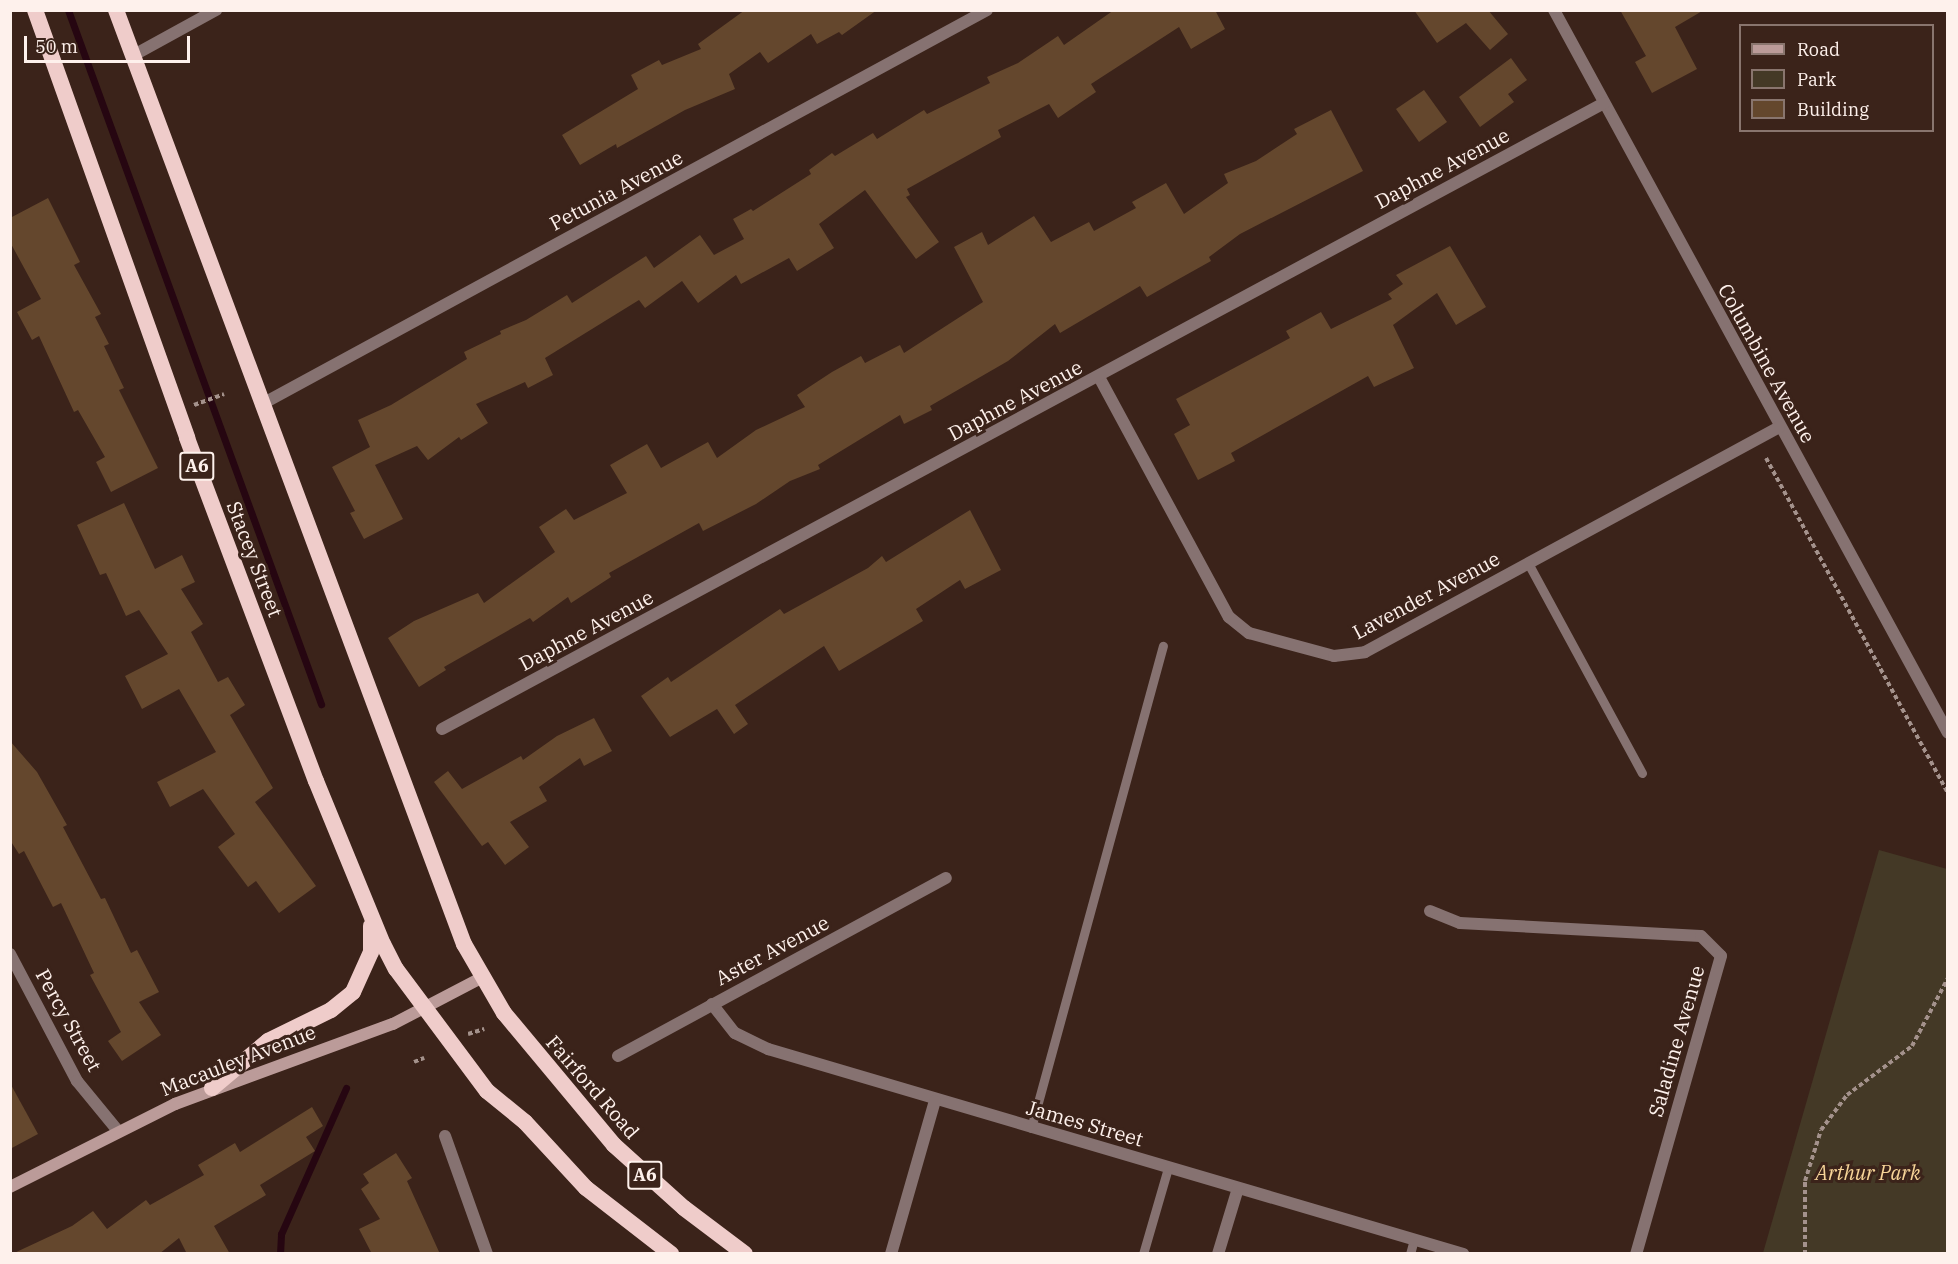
<!DOCTYPE html>
<html>
<head>
<meta charset="utf-8">
<style>
	body { margin:0 }
	#map { position:relative; width:1958px; height:1264px; overflow:hidden; background:#3b231a; font-family:"IBM Plex Serif",serif }
	div>[style] { position:absolute }
	[style*='--x'] { left:calc(var(--x)*1px); top:calc(var(--y)*1px); width:calc(var(--w)*1px); rotate:calc(var(--a)*1deg) }
	.green>* { inset:0; background:#443926 }
	.stream>* { height:7px; margin:-3.5px; padding:0 3.5px; transform-origin:3.5px; border-radius:3.5px; background:#260611 }
	.building>* { inset:0; background:#64472d }
	.path>* { height:4px; margin-top:-2px; transform-origin:0; background:repeating-linear-gradient(90deg,#a4928c 0 4.5px,transparent 0 7.5px) }
	.service>* { height:9px; margin:-4.5px; padding:0 4.5px; transform-origin:4.5px; border-radius:4.5px; background:#867271 }
	.minor>* { height:12px; margin:-6px; padding:0 6px; transform-origin:6px; border-radius:6px; background:#867271 }
	.secondary>* { height:12px; margin:-6px; padding:0 6px; transform-origin:6px; border-radius:6px; background:#bb9b99 }
	.trunk>* { height:16px; margin:-8px; padding:0 8px; transform-origin:8px; border-radius:8px; background:#efccca }
	span { translate:-50% -50%; white-space:nowrap; text-align:center; line-height:1.15; -webkit-text-stroke:6px #3b231a; paint-order:stroke }
	.shield-label span { padding:2px 4px; background:#3b231a; border:2px solid; border-radius:4px; -webkit-text-stroke-width:0 }
	.shield-label { font-size:18px; color:#fef1ec; font-weight:700 }
	.street-label { font-size:20px; color:#fef1ec }
	.park-label { font-size:20px; color:#f7d498; font-style:italic }
	.frame { position:absolute; inset:0; border:12px solid #fef1ec; pointer-events:none }
	.legend { position:absolute; left:1739px; top:24px; width:195px; height:108px; box-sizing:border-box; background:#3b231a; border:2px solid #89756e; margin:0; padding:8px 10px; list-style:none; font-size:18px; color:#fef1ec }
	.legend li { display:flex; align-items:center; gap:12px; height:30px }
	.legend b { width:30px; border:2px solid #89756e }
	.scale { position:absolute; left:24px; top:36px; width:166px; height:27px; box-sizing:border-box; border:3px solid #fef1ec; border-top:0; padding-left:8px; font-size:18px; line-height:21px; white-space:nowrap; color:#fef1ec; -webkit-text-stroke:4px #3b231a; paint-order:stroke }
</style>
</head>
<body>
<div id="map">
	<div class="green">
		<i style="clip-path:polygon(1879px 850px,1947px 869px,1947px 1253px,1763px 1253px)"></i>
	</div>
	<div class="stream">
		<i style="--x:68;--y:10;--w:739;--a:69.97"></i>
		<i style="--x:280;--y:1254;--w:20;--a:-87"></i>
		<i style="--x:281;--y:1234;--w:160;--a:-66"></i>
	</div>
	<div class="building">
		<i style="clip-path:polygon(745px 10px,877px 10px,842px 35px,839px 32px,817px 44px,811px 34px,768px 63px,760px 52px,729px 74px,735px 89px,685px 110px,617px 148px,616px 144px,580px 165px,562px 135px,638px 89px,631px 75px,659px 60px,662px 65px,701px 49px,698px 44px)"></i>
		<i style="clip-path:polygon(1114px 10px,1215px 10px,1225px 29px,1191px 49px,1179px 27px,1091px 84px,1096px 92px,1058px 118px,1049px 104px,998px 130px,1001px 137px,907px 189px,910px 195px,906px 197px,939px 242px,916px 259px,865px 190px,819px 224px,834px 248px,797px 271px,789px 258px,741px 284px,736px 275px,698px 303px,682px 281px,645px 308px,639px 300px,545px 358px,553px 375px,528px 388px,525px 382px,476px 404px,488px 423px,461px 440px,459px 437px,428px 460px,417px 446px,375px 465px,403px 519px,364px 539px,350px 513px,355px 511px,332px 467px,370px 447px,358px 420px,391px 405px,467px 359px,464px 352px,501px 334px,500px 331px,526px 320px,567px 295px,572px 303px,646px 256px,654px 268px,700px 235px,714px 255px,744px 239px,733px 219px,751px 209px,753px 211px,811px 174px,809px 170px,832px 153px,835px 156px,873px 133px,877px 139px,924px 110px,927px 114px,990px 83px,987px 77px,1018px 63px,1058px 36px,1064px 45px)"></i>
		<i style="clip-path:polygon(1414px 10px,1488px 10px,1508px 34px,1490px 50px,1466px 23px,1437px 43px)"></i>
		<i style="clip-path:polygon(1620px 10px,1704px 10px,1675px 27px,1697px 69px,1652px 93px,1635px 62px,1646px 56px)"></i>
		<i style="clip-path:polygon(1511px 58px,1527px 80px,1508px 94px,1514px 102px,1480px 127px,1459px 97px)"></i>
		<i style="clip-path:polygon(1424px 90px,1447px 122px,1419px 142px,1396px 109px)"></i>
		<i style="clip-path:polygon(1331px 110px,1363px 171px,1240px 234px,1209px 257px,1211px 261px,1177px 280px,1147px 297px,1140px 286px,1060px 333px,1055px 324px,1008px 361px,930px 406px,932px 410px,904px 424px,900px 415px,818px 465px,820px 469px,790px 481px,756px 504px,703px 531px,699px 523px,609px 573px,611px 577px,571px 603px,568px 597px,533px 622px,530px 618px,444px 667px,446px 670px,419px 687px,388px 638px,414px 621px,478px 593px,484px 603px,555px 552px,539px 527px,566px 509px,574px 520px,627px 493px,610px 465px,647px 444px,661px 468px,708px 442px,717px 458px,756px 430px,805px 407px,797px 395px,832px 372px,861px 356px,865px 363px,900px 345px,904px 353px,983px 302px,954px 247px,982px 232px,988px 245px,1034px 216px,1051px 242px,1089px 222px,1094px 231px,1136px 208px,1132px 202px,1166px 183px,1184px 214px,1228px 183px,1224px 174px,1256px 161px,1297px 134px,1294px 129px)"></i>
		<i style="clip-path:polygon(48px 198px,80px 262px,74px 265px,101px 314px,95px 317px,109px 344px,104px 346px,124px 388px,119px 390px,158px 468px,111px 492px,96px 462px,105px 457px,78px 410px,74px 412px,39px 336px,32px 340px,17px 312px,41px 299px,10px 242px,10px 218px)"></i>
		<i style="clip-path:polygon(1450px 246px,1486px 307px,1456px 325px,1437px 293px,1393px 325px,1414px 368px,1374px 387px,1368px 376px,1231px 453px,1235px 461px,1198px 480px,1174px 434px,1190px 425px,1176px 399px,1290px 338px,1286px 331px,1321px 312px,1331px 329px,1392px 299px,1388px 294px,1403px 284px,1396px 275px)"></i>
		<i style="clip-path:polygon(124px 503px,155px 569px,182px 555px,195px 582px,181px 589px,203px 624px,191px 632px,218px 682px,228px 677px,245px 705px,230px 715px,273px 788px,255px 802px,316px 886px,279px 913px,256px 881px,248px 887px,218px 847px,235px 834px,203px 789px,170px 807px,157px 782px,216px 752px,179px 689px,142px 709px,125px 676px,168px 654px,139px 610px,126px 616px,106px 573px,100px 575px,77px 525px)"></i>
		<i style="clip-path:polygon(970px 510px,1001px 570px,965px 589px,960px 580px,916px 609px,923px 621px,839px 671px,824px 646px,735px 705px,748px 724px,734px 734px,717px 709px,670px 737px,641px 696px,668px 677px,671px 682px,780px 609px,784px 614px,868px 568px,882px 556px,886px 562px)"></i>
		<i style="clip-path:polygon(594px 718px,612px 751px,584px 766px,580px 758px,539px 787px,547px 801px,510px 822px,529px 847px,505px 865px,488px 842px,482px 846px,434px 782px,448px 771px,462px 789px,521px 756px,523px 760px,557px 736px)"></i>
		<i style="clip-path:polygon(10px 741px,37px 772px,67px 825px,63px 827px,101px 899px,105px 898px,131px 953px,137px 950px,159px 992px,139px 1002px,161px 1035px,122px 1061px,108px 1041px,121px 1032px,90px 975px,94px 973px,61px 903px,53px 907px,24px 851px,19px 854px,10px 840px)"></i>
		<i style="clip-path:polygon(10px 1083px,38px 1134px,10px 1149px)"></i>
		<i style="clip-path:polygon(312px 1107px,323px 1126px,306px 1137px,315px 1151px,260px 1185px,266px 1195px,214px 1226px,230px 1254px,187px 1254px,179px 1238px,159px 1254px,12px 1254px,72px 1226px,93px 1211px,107px 1229px,146px 1200px,150px 1205px,204px 1175px,198px 1165px,235px 1143px,240px 1152px)"></i>
		<i style="clip-path:polygon(396px 1153px,412px 1178px,407px 1181px,440px 1254px,372px 1254px,359px 1229px,380px 1219px,361px 1189px,369px 1183px,363px 1174px)"></i>
	</div>
	<div class="path">
		<i style="--x:194;--y:405;--w:32;--a:-20"></i>
		<i style="--x:1766;--y:458;--w:381;--a:61.5"></i>
		<i style="--x:468;--y:1034;--w:17;--a:-17"></i>
		<i style="--x:414;--y:1062;--w:11;--a:-22"></i>
		<i style="--x:1805;--y:1254;--w:73;--a:-90"></i>
		<i style="--x:1805;--y:1181;--w:53;--a:-72.6"></i>
		<i style="--x:1821;--y:1130;--w:44;--a:-53.4"></i>
		<i style="--x:1847;--y:1095;--w:81;--a:-37"></i>
		<i style="--x:1912;--y:1046;--w:77;--a:-62.1"></i>
	</div>
	<div class="service">
		<i style="--x:1528;--y:563;--w:239;--a:61.5"></i>
		<i style="--x:1031;--y:1128;--w:500;--a:-74.7"></i>
		<i style="--x:1143;--y:1254;--w:90;--a:-73.8"></i>
		<i style="--x:1410;--y:1254;--w:16;--a:-75"></i>
	</div>
	<div class="minor">
		<i style="--x:1554;--y:10;--w:823;--a:61.41"></i>
		<i style="--x:134;--y:55;--w:94;--a:-28.8"></i>
		<i style="--x:1099;--y:377;--w:273;--a:61.6"></i>
		<i style="--x:1229;--y:617;--w:26;--a:39"></i>
		<i style="--x:1249;--y:633;--w:88;--a:15.1"></i>
		<i style="--x:1334;--y:656;--w:31;--a:-7"></i>
		<i style="--x:1365;--y:652;--w:471;--a:-28.5"></i>
		<i style="--x:264;--y:403;--w:823;--a:-28.53"></i>
		<i style="--x:442;--y:729;--w:1320;--a:-28.31"></i>
		<i style="--x:1430;--y:911;--w:32;--a:22"></i>
		<i style="--x:1460;--y:923;--w:241;--a:3.1"></i>
		<i style="--x:1701;--y:936;--w:28;--a:45"></i>
		<i style="--x:1721;--y:956;--w:310;--a:105.9"></i>
		<i style="--x:10;--y:954;--w:144;--a:62.2"></i>
		<i style="--x:77;--y:1081;--w:65;--a:50.6"></i>
		<i style="--x:712;--y:1004;--w:37;--a:52"></i>
		<i style="--x:735;--y:1033;--w:37;--a:26"></i>
		<i style="--x:768;--y:1049;--w:725;--a:16.43"></i>
		<i style="--x:618;--y:1056;--w:373;--a:-28.5"></i>
		<i style="--x:445;--y:1136;--w:125;--a:70.4"></i>
		<i style="--x:891;--y:1254;--w:159;--a:-74"></i>
		<i style="--x:1218;--y:1254;--w:69;--a:-73.1"></i>
	</div>
	<div class="secondary">
		<i style="--x:10;--y:1187;--w:185;--a:-26.7"></i>
		<i style="--x:175;--y:1104;--w:232;--a:-20.2"></i>
		<i style="--x:393;--y:1024;--w:102;--a:-27.6"></i>
	</div>
	<div class="trunk">
		<i style="--x:35;--y:10;--w:454;--a:70.4"></i>
		<i style="--x:187;--y:438;--w:366;--a:69.4"></i>
		<i style="--x:316;--y:781;--w:176;--a:67.7"></i>
		<i style="--x:383;--y:944;--w:28;--a:63"></i>
		<i style="--x:396;--y:969;--w:152;--a:53.3"></i>
		<i style="--x:487;--y:1091;--w:49;--a:39.2"></i>
		<i style="--x:525;--y:1122;--w:90;--a:47.3"></i>
		<i style="--x:586;--y:1188;--w:108;--a:37.8"></i>
		<i style="--x:116;--y:10;--w:997;--a:69.57"></i>
		<i style="--x:464;--y:944;--w:80;--a:59.9"></i>
		<i style="--x:504;--y:1013;--w:172;--a:50.2"></i>
		<i style="--x:614;--y:1145;--w:94;--a:42"></i>
		<i style="--x:684;--y:1208;--w:76;--a:37"></i>
		<i style="--x:212;--y:1088;--w:73;--a:-40"></i>
		<i style="--x:268;--y:1041;--w:70;--a:-26.2"></i>
		<i style="--x:331;--y:1010;--w:28;--a:-39"></i>
		<i style="--x:353;--y:992;--w:44;--a:-65.8"></i>
		<i style="--x:371;--y:952;--w:26;--a:-90"></i>
	</div>
	<div class="shield-label">
		<span style="left:197px;top:466px">A6</span>
		<span style="left:645px;top:1175px">A6</span>
	</div>
	<div class="street-label">
		<span style="left:1442px;top:168px;rotate:-28deg">Daphne Avenue</span>
		<span style="left:616px;top:190px;rotate:-28deg">Petunia Avenue</span>
		<span style="left:1767px;top:363px;rotate:61deg">Columbine Avenue</span>
		<span style="left:1015px;top:400px;rotate:-28deg">Daphne Avenue</span>
		<span style="left:255px;top:559px;rotate:69deg">Stacey Street</span>
		<span style="left:1426px;top:595px;rotate:-28deg">Lavender Avenue</span>
		<span style="left:586px;top:630px;rotate:-28deg">Daphne Avenue</span>
		<span style="left:772px;top:950px;rotate:-28deg">Aster Avenue</span>
		<span style="left:69px;top:1020px;rotate:61deg">Percy Street</span>
		<span style="left:1676px;top:1041px;rotate:-74deg">Saladine Avenue</span>
		<span style="left:238px;top:1060px;rotate:-21deg">Macauley Avenue</span>
		<span style="left:593px;top:1087px;rotate:49deg">Fairford Road</span>
		<span style="left:1085px;top:1123px;rotate:16deg">James Street</span>
	</div>
	<div class="park-label">
		<span style="left:1868px;top:1172px">Arthur Park</span>
	</div>
	<div class="frame"></div>
	<ul class="legend">
	<li><b style="height:8px;background:#bb9b99"></b>Road</li>
	<li><b style="height:16px;background:#443926"></b>Park</li>
	<li><b style="height:16px;background:#64472d"></b>Building</li>
	</ul>
	<div class="scale">50 m</div>
</div>
</body>
</html>
